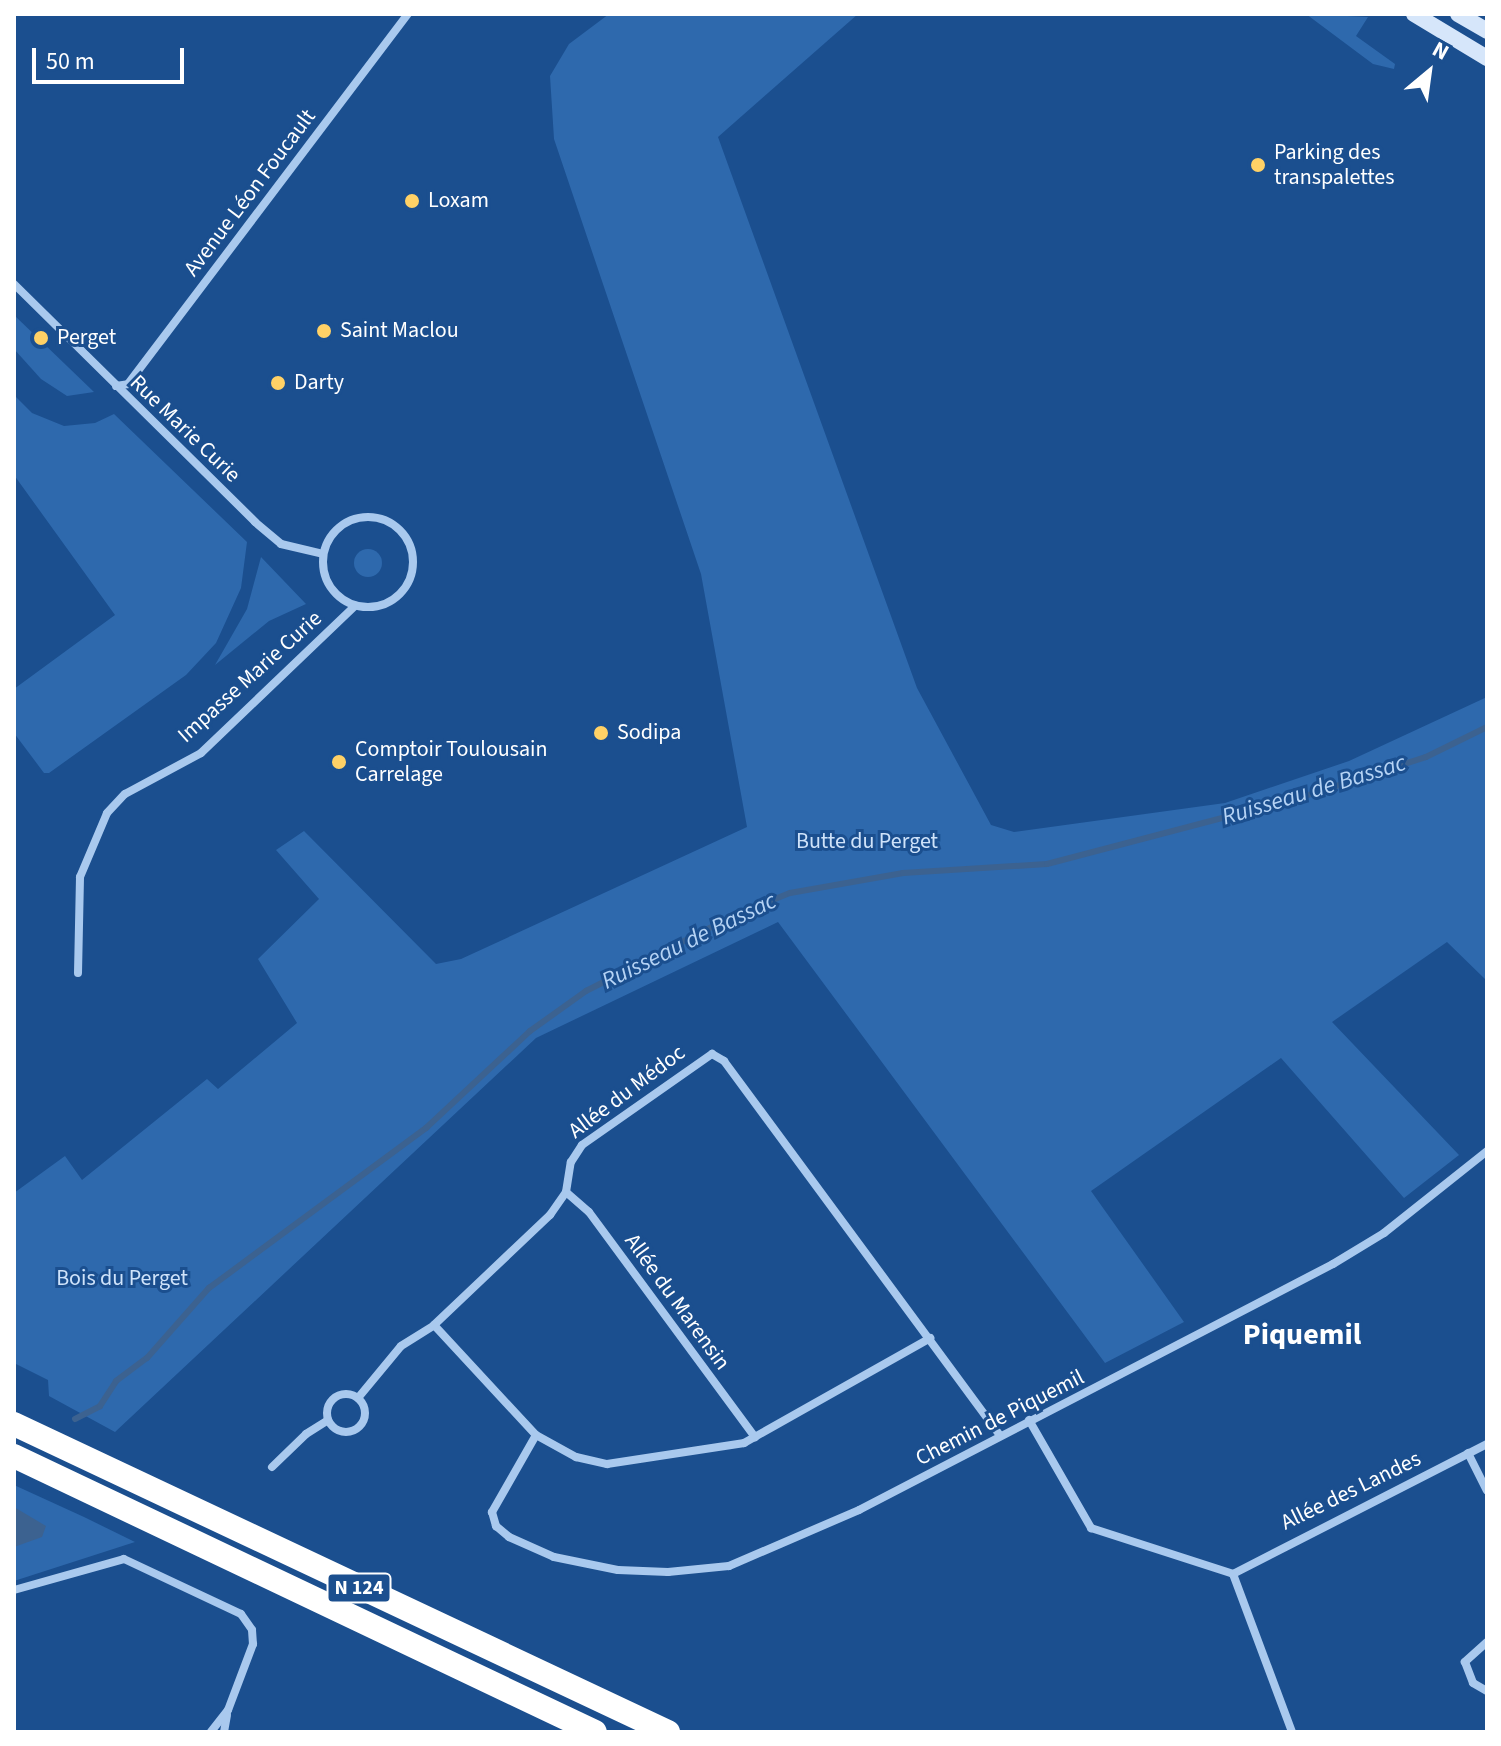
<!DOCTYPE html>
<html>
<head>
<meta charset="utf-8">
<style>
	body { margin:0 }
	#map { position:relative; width:1501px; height:1746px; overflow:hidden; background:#1b4f8f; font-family:"Source Sans 3",sans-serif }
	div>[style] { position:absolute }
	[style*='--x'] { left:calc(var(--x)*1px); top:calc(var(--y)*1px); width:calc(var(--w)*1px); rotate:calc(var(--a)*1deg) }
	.green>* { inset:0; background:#2e69ad }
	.round { border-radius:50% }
	.water>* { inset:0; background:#3c6290 }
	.stream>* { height:6px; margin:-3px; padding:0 3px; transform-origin:3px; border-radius:3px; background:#3c6290 }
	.street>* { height:8px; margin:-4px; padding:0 4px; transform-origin:4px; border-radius:4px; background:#a9c9ee }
	.street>.ring { margin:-4px; padding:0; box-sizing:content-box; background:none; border:8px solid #a9c9ee; border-radius:50% }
	.secondary>* { height:16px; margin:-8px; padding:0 8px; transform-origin:8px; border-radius:8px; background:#d6e6fa }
	.highway>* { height:24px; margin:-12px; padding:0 12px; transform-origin:12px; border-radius:12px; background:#fff }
	.dots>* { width:22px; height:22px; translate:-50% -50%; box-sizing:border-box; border:4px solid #1b4f8f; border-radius:50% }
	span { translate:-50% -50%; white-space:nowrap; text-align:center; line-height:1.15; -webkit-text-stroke:6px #1b4f8f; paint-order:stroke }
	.shield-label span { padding:2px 6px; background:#1b4f8f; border:2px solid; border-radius:6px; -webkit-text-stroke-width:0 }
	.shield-label { font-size:20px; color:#fff; font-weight:700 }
	.poi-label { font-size:22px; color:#fff }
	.left { translate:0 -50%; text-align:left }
	.street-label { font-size:22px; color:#fff }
	.park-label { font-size:22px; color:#cfe3fa }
	.water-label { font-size:24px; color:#b5d3f5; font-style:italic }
	.district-label { font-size:30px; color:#fff; font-weight:700 }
	.frame { position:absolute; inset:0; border:16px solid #fff; pointer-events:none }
	.north { position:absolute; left:1389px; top:32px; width:80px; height:80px; -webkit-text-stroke:6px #1b4f8f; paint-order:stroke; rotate:29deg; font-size:22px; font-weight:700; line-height:32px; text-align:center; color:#fff }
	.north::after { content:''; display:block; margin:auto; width:28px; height:36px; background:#fff; clip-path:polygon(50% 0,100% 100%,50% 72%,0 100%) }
	.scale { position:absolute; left:32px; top:48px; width:152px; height:36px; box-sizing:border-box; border:4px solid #fff; border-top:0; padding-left:10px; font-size:24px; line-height:28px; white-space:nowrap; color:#fff; -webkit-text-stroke:6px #1b4f8f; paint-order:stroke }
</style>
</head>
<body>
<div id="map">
	<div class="green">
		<i style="clip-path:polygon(609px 14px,858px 14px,718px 137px,917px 688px,991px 825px,1014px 832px,1225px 803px,1349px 761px,1487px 697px,1487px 981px,1447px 942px,1332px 1022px,1459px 1155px,1404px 1198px,1281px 1058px,1091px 1191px,1184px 1322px,1105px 1363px,778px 922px,536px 1038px,115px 1432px,49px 1396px,48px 1380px,14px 1363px,14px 1193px,65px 1156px,82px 1180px,207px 1079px,218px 1089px,297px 1023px,258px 959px,319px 899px,276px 850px,304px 831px,436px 964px,461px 959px,747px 827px,701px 574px,554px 139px,550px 76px,569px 44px)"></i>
		<i style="clip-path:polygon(1306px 14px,1368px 17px,1356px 36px,1395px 64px,1394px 69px,1373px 64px)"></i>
		<i style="clip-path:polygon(14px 315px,94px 392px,67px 396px,41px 379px,14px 349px)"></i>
		<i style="clip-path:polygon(14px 395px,32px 413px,64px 426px,95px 423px,114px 414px,247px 542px,241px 588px,216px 643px,186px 675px,49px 773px,44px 773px,14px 733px,14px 689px,115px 615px,14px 475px)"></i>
		<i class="round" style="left:354px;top:549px;width:28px;height:28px"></i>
		<i style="clip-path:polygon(261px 557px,306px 604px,269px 621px,215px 665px,247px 609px)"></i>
		<i style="clip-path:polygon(14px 1485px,84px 1517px,135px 1542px,14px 1581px)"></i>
	</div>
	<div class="water">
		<i style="clip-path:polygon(14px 1507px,46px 1526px,42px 1537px,14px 1547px)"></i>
	</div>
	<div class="stream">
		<i style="--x:75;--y:1419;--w:28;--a:-27"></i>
		<i style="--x:100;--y:1406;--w:30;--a:-57"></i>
		<i style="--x:116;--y:1381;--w:39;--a:-37"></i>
		<i style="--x:147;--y:1358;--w:94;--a:-48.5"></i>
		<i style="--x:209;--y:1288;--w:270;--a:-36.4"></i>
		<i style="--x:426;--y:1128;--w:142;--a:-43"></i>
		<i style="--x:530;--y:1031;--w:69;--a:-35.5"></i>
		<i style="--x:586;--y:991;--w:167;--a:-27"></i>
		<i style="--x:735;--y:915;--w:59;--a:-21.8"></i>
		<i style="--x:790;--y:893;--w:115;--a:-10"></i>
		<i style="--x:903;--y:873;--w:144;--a:-3.6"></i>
		<i style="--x:1047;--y:864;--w:260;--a:-14.7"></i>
		<i style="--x:1299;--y:798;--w:133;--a:-17.9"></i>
		<i style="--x:1426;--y:757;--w:68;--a:-26.2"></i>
	</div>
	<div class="street">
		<i style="--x:14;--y:284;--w:339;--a:44.6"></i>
		<i style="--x:255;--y:522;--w:34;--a:40"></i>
		<i style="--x:281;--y:544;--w:43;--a:13.4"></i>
		<i style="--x:116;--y:386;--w:12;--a:-9"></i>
		<i style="--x:128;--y:384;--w:464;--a:-52.9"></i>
		<i class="ring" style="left:323px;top:517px;width:82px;height:82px"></i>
		<i style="--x:78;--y:973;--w:96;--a:-88.8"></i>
		<i style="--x:80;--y:877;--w:69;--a:-67.1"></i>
		<i style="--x:107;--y:813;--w:26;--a:-47"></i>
		<i style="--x:125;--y:794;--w:86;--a:-28.3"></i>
		<i style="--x:201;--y:753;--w:213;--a:-43.7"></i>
		<i style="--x:566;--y:1192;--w:30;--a:41"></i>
		<i style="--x:589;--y:1212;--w:280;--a:53.6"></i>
		<i style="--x:434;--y:1325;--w:150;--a:47.2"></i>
		<i style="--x:536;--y:1435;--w:46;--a:28.8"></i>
		<i style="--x:576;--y:1457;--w:32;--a:13"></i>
		<i style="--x:607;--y:1464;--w:139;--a:-8.7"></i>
		<i style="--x:744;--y:1443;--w:214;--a:-29.4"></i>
		<i class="ring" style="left:327px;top:1394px;width:30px;height:30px"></i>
		<i style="--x:358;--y:1398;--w:67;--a:-50.4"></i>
		<i style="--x:401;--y:1346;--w:39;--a:-32"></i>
		<i style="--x:434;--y:1325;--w:160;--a:-43.5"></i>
		<i style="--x:550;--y:1215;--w:28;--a:-55"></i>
		<i style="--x:566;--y:1192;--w:30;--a:-81"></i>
		<i style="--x:571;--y:1162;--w:20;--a:-57"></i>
		<i style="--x:582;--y:1145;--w:159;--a:-35"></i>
		<i style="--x:712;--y:1054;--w:14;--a:30"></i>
		<i style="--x:724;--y:1061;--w:465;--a:53.6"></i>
		<i style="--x:1029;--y:1420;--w:125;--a:60.1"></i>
		<i style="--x:1091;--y:1528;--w:149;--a:17.9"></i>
		<i style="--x:536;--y:1435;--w:89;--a:119.7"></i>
		<i style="--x:492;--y:1512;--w:15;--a:74"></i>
		<i style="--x:496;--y:1526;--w:17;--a:40"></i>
		<i style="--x:509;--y:1537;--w:49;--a:24"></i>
		<i style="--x:554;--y:1557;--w:65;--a:11.5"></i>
		<i style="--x:618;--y:1570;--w:50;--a:2.3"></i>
		<i style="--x:668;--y:1572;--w:61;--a:-5.6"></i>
		<i style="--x:729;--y:1566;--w:142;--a:-23.3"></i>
		<i style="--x:859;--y:1510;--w:534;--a:-27.43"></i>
		<i style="--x:1333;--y:1264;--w:60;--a:-31.3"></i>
		<i style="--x:1384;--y:1233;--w:132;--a:-38.5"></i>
		<i style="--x:1468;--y:1453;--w:42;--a:63.4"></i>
		<i style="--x:272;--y:1467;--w:47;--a:-44.1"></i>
		<i style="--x:306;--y:1434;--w:26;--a:-32"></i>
		<i style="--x:1233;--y:1574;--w:285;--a:-27.1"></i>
		<i style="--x:1233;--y:1574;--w:169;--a:69.5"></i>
		<i style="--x:14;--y:1590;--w:114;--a:-15.7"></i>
		<i style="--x:124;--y:1559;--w:129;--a:25.2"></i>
		<i style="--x:241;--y:1614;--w:19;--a:55"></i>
		<i style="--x:252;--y:1630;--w:14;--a:86"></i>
		<i style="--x:253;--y:1644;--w:71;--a:110.7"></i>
		<i style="--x:228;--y:1710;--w:28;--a:128"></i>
		<i style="--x:1487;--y:1642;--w:30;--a:138"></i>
		<i style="--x:1465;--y:1662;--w:22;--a:69"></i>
		<i style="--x:1473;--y:1683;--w:16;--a:30"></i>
		<i style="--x:224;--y:1732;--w:17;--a:-80"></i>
	</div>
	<div class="secondary">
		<i style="--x:1414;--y:14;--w:85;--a:31.1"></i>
		<i style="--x:1458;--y:14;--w:34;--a:30"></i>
	</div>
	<div class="highway">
		<i style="--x:14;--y:1424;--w:723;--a:25.22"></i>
		<i style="--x:14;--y:1456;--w:643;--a:25.41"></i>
	</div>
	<div class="dots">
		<i style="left:1258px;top:165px;background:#ffd166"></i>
		<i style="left:412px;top:201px;background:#ffd166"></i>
		<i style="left:324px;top:331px;background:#ffd166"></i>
		<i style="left:41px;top:338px;background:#ffd166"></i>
		<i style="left:278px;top:383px;background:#ffd166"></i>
		<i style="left:601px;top:733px;background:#ffd166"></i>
		<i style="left:339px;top:762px;background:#ffd166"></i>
	</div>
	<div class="shield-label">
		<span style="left:359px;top:1588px">N 124</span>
	</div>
	<div class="poi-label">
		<span class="left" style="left:1274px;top:165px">Parking des<br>transpalettes</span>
		<span class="left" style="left:428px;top:201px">Loxam</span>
		<span class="left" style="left:340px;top:331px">Saint Maclou</span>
		<span class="left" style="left:57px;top:338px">Perget</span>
		<span class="left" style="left:294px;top:383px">Darty</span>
		<span class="left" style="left:617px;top:733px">Sodipa</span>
		<span class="left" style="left:355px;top:762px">Comptoir Toulousain<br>Carrelage</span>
	</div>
	<div class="street-label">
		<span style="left:250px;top:193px;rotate:-53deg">Avenue Léon Foucault</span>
		<span style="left:185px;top:429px;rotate:44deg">Rue Marie Curie</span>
		<span style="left:250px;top:677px;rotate:-42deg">Impasse Marie Curie</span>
		<span style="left:627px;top:1092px;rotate:-37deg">Allée du Médoc</span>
		<span style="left:677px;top:1302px;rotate:54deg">Allée du Marensin</span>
		<span style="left:1000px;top:1418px;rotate:-27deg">Chemin de Piquemil</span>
		<span style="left:1351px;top:1491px;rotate:-26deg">Allée des Landes</span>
	</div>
	<div class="park-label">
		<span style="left:867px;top:842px">Butte du Perget</span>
		<span style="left:122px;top:1279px">Bois du Perget</span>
	</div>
	<div class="water-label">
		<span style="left:1314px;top:790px;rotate:-17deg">Ruisseau de Bassac</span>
		<span style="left:689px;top:941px;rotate:-26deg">Ruisseau de Bassac</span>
	</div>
	<div class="district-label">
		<span style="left:1302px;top:1335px">Piquemil</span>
	</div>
	<div class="frame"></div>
	<div class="north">N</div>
	<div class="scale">50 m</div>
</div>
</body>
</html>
